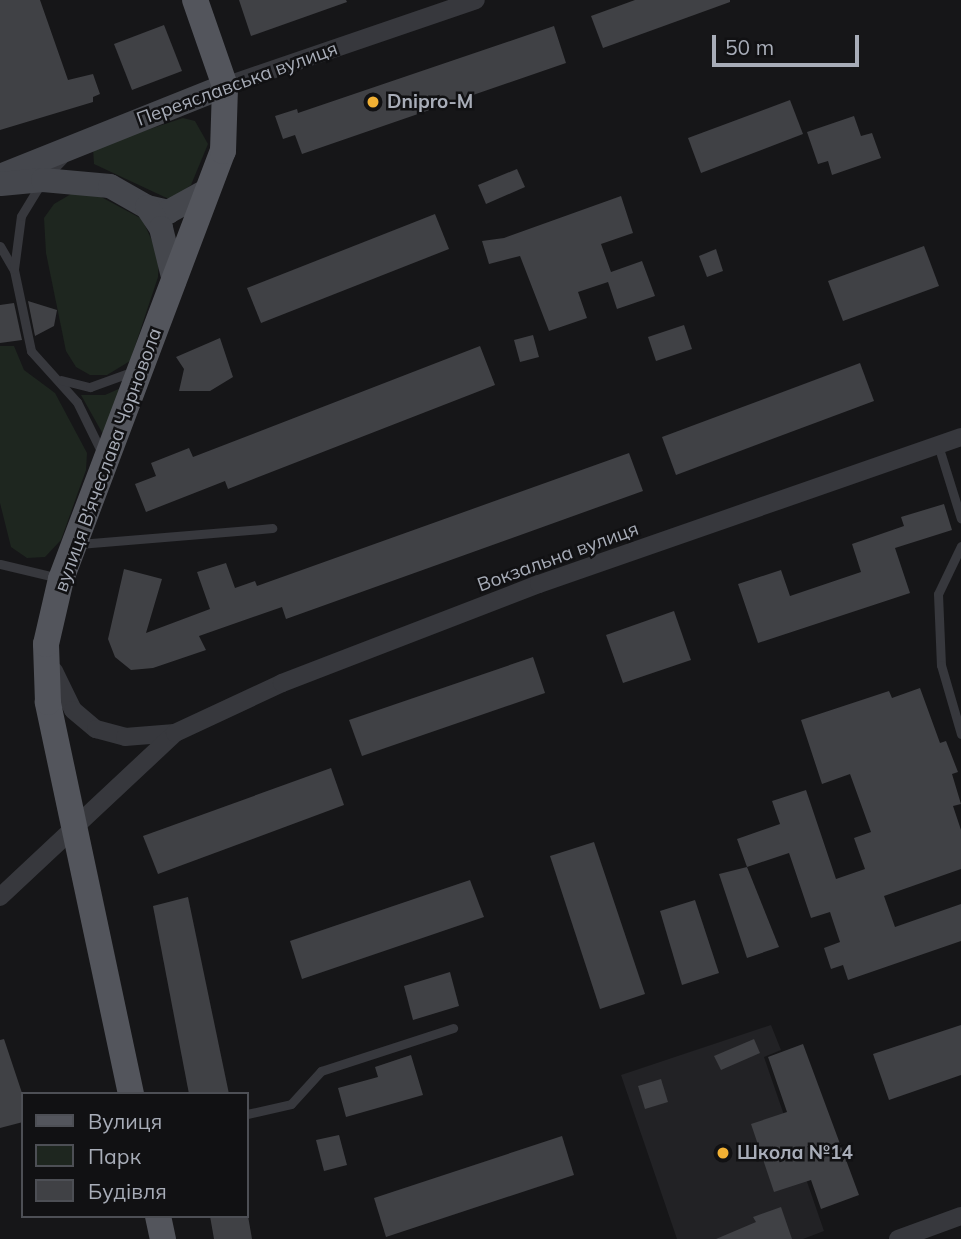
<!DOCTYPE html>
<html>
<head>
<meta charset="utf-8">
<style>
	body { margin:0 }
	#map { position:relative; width:961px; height:1239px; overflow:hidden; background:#161618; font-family:Mulish,sans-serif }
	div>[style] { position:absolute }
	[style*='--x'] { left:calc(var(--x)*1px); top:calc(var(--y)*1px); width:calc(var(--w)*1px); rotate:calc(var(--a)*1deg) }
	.built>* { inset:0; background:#222225 }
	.green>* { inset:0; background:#1e261f }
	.building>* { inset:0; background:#404145 }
	.service>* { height:9px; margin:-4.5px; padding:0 4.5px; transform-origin:4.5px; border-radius:4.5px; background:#37383d }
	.minor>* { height:18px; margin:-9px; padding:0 9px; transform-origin:9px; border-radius:9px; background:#37383d }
	.secondary>* { height:24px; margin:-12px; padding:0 12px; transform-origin:12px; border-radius:12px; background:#45474d }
	.primary>* { height:26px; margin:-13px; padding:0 13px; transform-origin:13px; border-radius:13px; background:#53555c }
	.dots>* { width:19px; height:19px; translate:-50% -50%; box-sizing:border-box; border:4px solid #111113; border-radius:50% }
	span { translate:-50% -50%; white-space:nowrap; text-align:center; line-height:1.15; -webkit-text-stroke:5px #111113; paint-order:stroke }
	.street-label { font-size:19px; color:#a8adb8 }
	.poi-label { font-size:19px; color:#a8adb8; font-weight:700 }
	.left { translate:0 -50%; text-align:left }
	.legend { position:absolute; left:21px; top:1092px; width:228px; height:126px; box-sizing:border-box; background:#111113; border:2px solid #4d4f55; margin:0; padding:9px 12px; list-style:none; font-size:21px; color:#a8adb8 }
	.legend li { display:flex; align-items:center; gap:14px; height:35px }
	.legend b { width:35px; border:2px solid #4d4f55 }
	.scale { position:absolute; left:712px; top:35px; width:147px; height:32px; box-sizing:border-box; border:4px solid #a8adb8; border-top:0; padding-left:9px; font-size:21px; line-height:24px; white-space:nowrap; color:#a8adb8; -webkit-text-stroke:5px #111113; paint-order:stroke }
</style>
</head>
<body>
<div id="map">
	<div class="built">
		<i style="clip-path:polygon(771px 1025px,781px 1050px,764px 1057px,824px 1231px,803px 1239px,677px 1239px,621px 1075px)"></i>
	</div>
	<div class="green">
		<i style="clip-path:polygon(183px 118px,195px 121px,208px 144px,191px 185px,171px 200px,94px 164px,93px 148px)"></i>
		<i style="clip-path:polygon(92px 192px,142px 219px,159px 256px,158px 277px,130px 361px,107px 375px,90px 375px,76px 367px,66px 351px,46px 253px,44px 218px,54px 204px,71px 194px)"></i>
		<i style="clip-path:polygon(14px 346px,24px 370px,55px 393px,87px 453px,86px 470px,61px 540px,45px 557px,27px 558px,11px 547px,0 503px,0 346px)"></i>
		<i style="clip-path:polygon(123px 387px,104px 436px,81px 395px,105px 395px)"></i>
	</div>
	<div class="building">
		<i style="clip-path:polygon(0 0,40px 0,68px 80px,93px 74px,100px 94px,93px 97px,93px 102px,0 130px)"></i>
		<i style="clip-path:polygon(239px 0,346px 0,347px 2px,251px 36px)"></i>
		<i style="clip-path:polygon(635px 0,730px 0,730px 2px,603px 48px,591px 16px)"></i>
		<i style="clip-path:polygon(164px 25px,182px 71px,132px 90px,114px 44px)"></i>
		<i style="clip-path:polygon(554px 26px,566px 63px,302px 154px,295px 135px,283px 139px,275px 116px,297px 109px,298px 113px)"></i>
		<i style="clip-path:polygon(790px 100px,803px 134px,701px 173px,688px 138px)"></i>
		<i style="clip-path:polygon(854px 116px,861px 136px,872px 133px,881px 158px,832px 175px,828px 161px,818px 164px,807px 132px)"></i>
		<i style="clip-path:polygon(517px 169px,525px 187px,486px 204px,478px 185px)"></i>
		<i style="clip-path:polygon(621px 196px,633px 233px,601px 244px,611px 272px,642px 261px,655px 296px,617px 309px,608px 282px,578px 292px,587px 318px,549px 331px,520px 256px,489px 264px,482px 241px,504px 238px)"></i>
		<i style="clip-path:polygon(435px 214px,449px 249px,261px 323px,247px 288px)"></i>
		<i style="clip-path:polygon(924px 246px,939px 286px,843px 321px,828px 281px)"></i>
		<i style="clip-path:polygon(716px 249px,723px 271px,707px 277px,699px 256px)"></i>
		<i style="clip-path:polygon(28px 301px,57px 310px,54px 326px,35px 336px)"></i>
		<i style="clip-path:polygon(14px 303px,22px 340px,0 343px,0 305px)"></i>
		<i style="clip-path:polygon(684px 325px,692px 349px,656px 361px,648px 337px)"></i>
		<i style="clip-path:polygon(533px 335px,539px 357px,520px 362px,514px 340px)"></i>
		<i style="clip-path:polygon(220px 338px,233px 377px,210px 391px,179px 391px,184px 369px,176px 357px)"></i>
		<i style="clip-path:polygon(480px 346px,495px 385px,228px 489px,225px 481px,146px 512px,135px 484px,156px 476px,151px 463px,189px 448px,193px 457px)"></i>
		<i style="clip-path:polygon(860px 363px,874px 401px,676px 475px,662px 437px)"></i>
		<i style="clip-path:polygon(629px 453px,643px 491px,286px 619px,282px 607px,199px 636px,206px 650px,153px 668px,131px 670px,115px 657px,108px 639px,124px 569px,162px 579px,146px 633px,210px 609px,197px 572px,226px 563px,235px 588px,255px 581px,257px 586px)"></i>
		<i style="clip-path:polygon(944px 504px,952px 530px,895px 548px,910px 593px,758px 643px,738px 584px,781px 570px,790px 596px,861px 572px,852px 544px,904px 526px,901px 517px)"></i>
		<i style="clip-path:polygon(674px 611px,691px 660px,623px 683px,606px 635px)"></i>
		<i style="clip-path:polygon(533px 657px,545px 693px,362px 756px,349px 720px)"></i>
		<i style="clip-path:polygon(920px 688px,940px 743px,946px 741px,958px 772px,952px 774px,961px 804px,953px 806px,961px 830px,961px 869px,884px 896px,895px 927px,961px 904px,961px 941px,848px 980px,843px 965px,831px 969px,824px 948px,840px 942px,830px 912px,811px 918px,789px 853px,747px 867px,737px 839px,780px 824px,772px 801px,806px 790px,836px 879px,865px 869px,854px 838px,871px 832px,850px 774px,822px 784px,801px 720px,889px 691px,892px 698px)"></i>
		<i style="clip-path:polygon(331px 768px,344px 805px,158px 874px,143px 836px)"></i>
		<i style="clip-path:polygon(594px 842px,645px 994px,600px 1009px,550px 856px)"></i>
		<i style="clip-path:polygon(747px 867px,779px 947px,747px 958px,719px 874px)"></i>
		<i style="clip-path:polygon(470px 880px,484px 917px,302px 979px,290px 941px)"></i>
		<i style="clip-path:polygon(188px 897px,229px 1094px,189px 1094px,153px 906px)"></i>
		<i style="clip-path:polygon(695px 900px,719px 973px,682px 985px,660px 911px)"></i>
		<i style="clip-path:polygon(450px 972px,459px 1006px,413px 1020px,404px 986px)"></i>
		<i style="clip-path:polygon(961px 1025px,961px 1075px,889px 1100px,873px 1054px)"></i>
		<i style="clip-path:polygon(4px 1039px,23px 1096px,23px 1122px,0 1128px,0 1040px)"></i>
		<i style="clip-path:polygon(754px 1039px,760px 1053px,721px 1070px,714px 1056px)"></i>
		<i style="clip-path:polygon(803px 1044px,859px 1195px,821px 1209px,811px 1180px,774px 1192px,751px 1124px,787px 1112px,768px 1057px)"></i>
		<i style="clip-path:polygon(411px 1055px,423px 1095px,346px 1117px,338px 1088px,378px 1077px,375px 1067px)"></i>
		<i style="clip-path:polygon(661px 1079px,668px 1102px,645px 1109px,638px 1086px)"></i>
		<i style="clip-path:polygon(339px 1135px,347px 1165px,324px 1171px,316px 1140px)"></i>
		<i style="clip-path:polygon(562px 1136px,574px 1175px,386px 1237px,374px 1198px)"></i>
		<i style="clip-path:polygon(781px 1207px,792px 1239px,716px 1239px,756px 1222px,753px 1217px)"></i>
		<i style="clip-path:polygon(210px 1216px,248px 1216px,252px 1239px,214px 1239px)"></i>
	</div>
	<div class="service">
		<i style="--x:0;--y:246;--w:28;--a:60"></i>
		<i style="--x:14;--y:270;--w:83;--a:78.1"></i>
		<i style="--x:31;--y:351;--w:69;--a:48"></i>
		<i style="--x:77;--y:402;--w:57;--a:63.9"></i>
		<i style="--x:14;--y:269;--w:53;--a:-82.5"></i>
		<i style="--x:21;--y:216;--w:42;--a:-58.6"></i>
		<i style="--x:43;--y:180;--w:30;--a:-46"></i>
		<i style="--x:61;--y:380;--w:30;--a:14"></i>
		<i style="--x:90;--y:387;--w:47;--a:-20"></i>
		<i style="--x:938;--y:445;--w:77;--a:72.7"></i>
		<i style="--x:79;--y:544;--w:194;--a:-4.7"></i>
		<i style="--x:961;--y:546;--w:53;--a:115.6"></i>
		<i style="--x:938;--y:594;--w:71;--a:87.6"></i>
		<i style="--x:941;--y:665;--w:72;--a:73.8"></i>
		<i style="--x:0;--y:564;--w:61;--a:13.3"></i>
		<i style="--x:247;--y:1114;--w:45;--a:-12.8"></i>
		<i style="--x:291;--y:1104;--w:45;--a:-47.7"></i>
		<i style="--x:321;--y:1071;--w:139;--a:-18"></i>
	</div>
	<div class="minor">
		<i style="--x:225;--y:86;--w:265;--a:-18.9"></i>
		<i style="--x:54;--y:671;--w:43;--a:64"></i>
		<i style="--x:73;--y:710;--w:30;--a:40"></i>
		<i style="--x:96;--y:729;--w:30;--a:15"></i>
		<i style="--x:125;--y:737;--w:50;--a:-4.6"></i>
		<i style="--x:0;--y:897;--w:240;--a:-43.1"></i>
		<i style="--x:175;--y:733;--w:118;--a:-25"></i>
		<i style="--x:282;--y:683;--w:275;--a:-21.1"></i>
		<i style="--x:539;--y:584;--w:447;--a:-19.2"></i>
		<i style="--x:898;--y:1239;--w:67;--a:-20.1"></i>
	</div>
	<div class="secondary">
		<i style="--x:0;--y:176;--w:242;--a:-21.8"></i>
		<i style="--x:1;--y:184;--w:42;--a:-5.4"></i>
		<i style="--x:43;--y:180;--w:67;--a:5.1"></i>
		<i style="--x:110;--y:186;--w:43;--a:29.6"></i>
		<i style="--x:147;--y:207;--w:22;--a:13"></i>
		<i style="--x:168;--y:212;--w:46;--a:-28.8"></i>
		<i style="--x:147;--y:207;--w:25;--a:56"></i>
		<i style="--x:161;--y:228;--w:55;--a:76.2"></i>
	</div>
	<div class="primary">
		<i style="--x:131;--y:1094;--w:401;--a:-102"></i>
		<i style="--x:48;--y:702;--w:58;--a:-92"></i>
		<i style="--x:46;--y:644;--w:67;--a:-77"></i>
		<i style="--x:61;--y:579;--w:458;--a:-69.3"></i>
		<i style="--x:223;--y:151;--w:65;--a:-88.2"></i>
		<i style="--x:225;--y:86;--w:91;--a:-109.2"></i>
		<i style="--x:158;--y:1216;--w:24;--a:78"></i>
	</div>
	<div class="dots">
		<i style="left:373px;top:102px;background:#f2b134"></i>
		<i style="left:723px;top:1153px;background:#f2b134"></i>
	</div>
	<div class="street-label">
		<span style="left:237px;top:84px;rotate:-20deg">Переяславська вулиця</span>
		<span style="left:108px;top:460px;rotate:-70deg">вулиця В'ячеслава Чорновола</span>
		<span style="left:558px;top:557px;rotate:-20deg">Вокзальна вулиця</span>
	</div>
	<div class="poi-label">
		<span class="left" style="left:387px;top:102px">Dnipro-M</span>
		<span class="left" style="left:737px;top:1153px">Школа №14</span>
	</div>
	<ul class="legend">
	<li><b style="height:9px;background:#53555c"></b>Вулиця</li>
	<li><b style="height:19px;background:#1e261f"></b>Парк</li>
	<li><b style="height:19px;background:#404145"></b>Будівля</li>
	</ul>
	<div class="scale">50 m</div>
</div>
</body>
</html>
